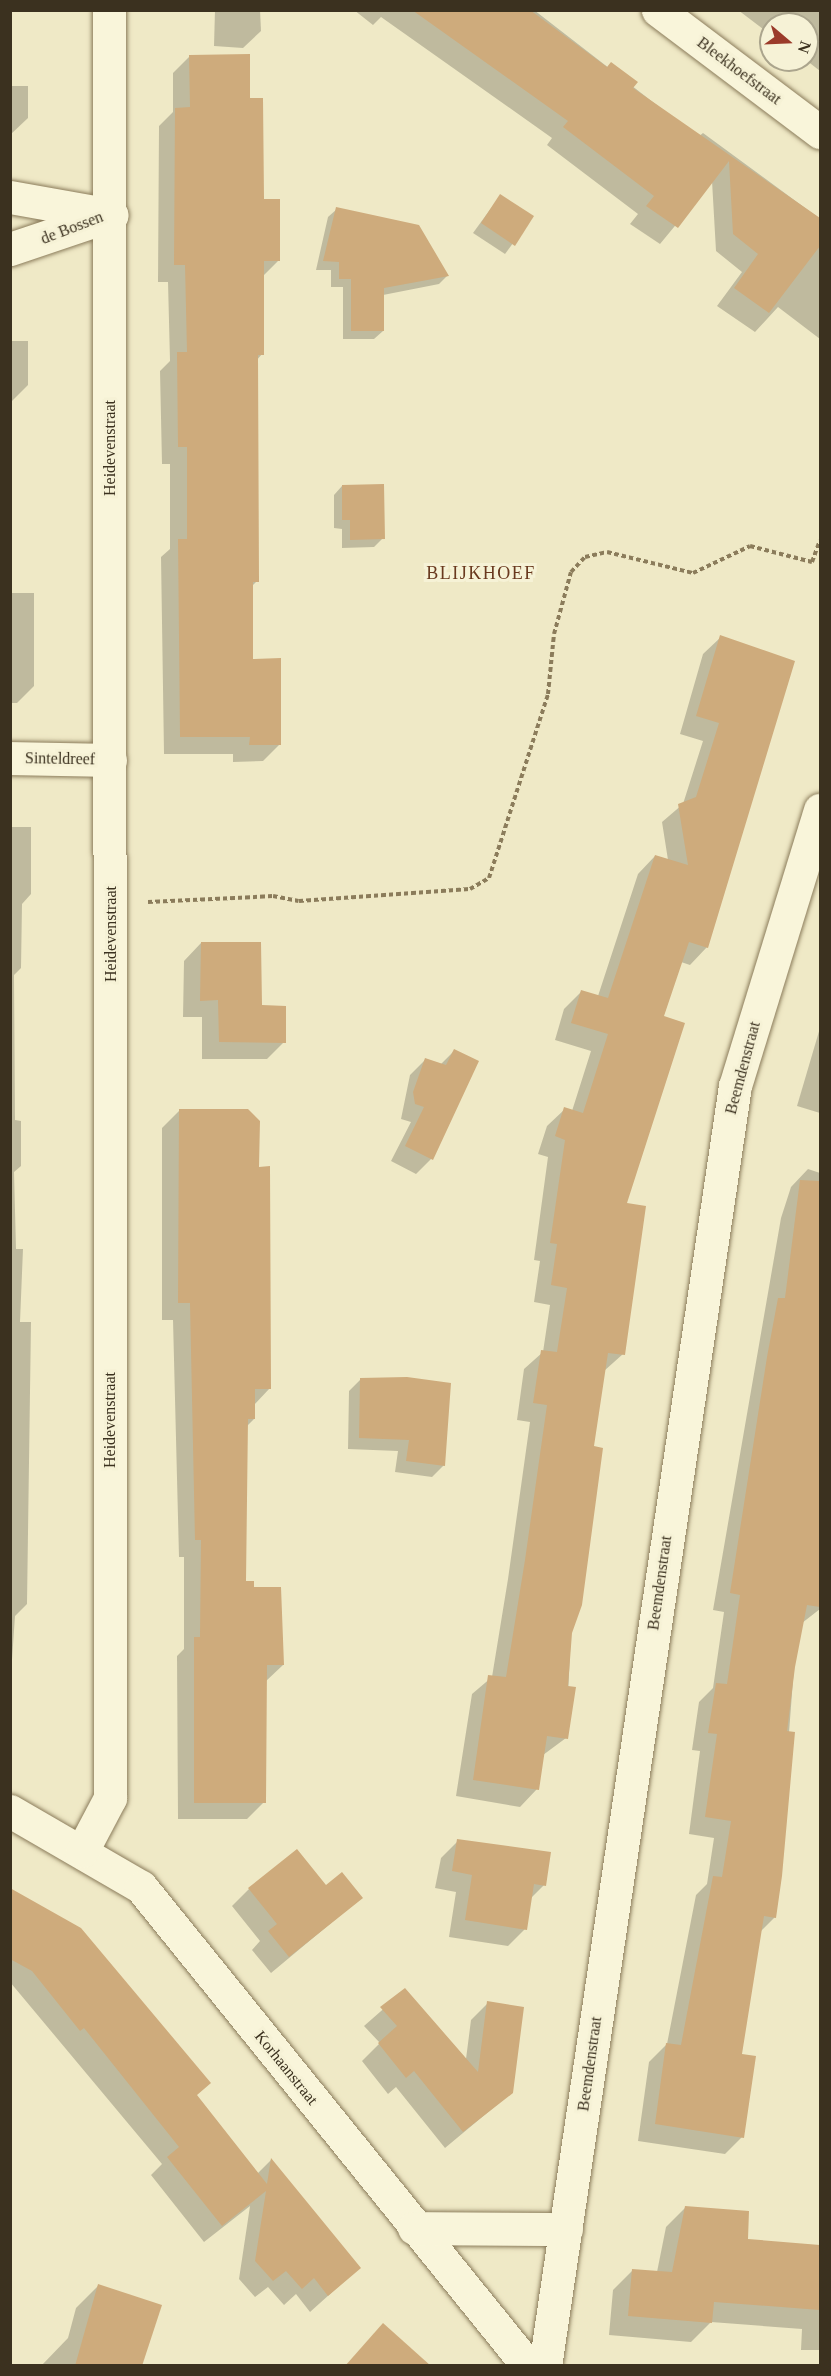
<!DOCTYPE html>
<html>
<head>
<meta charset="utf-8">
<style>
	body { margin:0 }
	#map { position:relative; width:831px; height:2376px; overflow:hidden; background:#efe9c6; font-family:Georgia,serif }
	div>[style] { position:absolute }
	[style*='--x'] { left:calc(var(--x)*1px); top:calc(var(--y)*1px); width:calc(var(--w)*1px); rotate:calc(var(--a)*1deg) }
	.shadow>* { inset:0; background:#0003 }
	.building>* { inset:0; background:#ceab7c }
	.path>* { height:4px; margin-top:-2px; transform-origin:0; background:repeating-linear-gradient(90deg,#8b7c5b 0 4.5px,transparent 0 7.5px) }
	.roads { filter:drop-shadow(0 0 2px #8b7c5b) drop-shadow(0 0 2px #8b7c5b) }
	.street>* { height:33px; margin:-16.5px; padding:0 16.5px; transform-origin:16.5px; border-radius:16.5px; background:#f9f5da }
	span { translate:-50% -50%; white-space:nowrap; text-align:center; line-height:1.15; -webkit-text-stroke:6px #f6f2d6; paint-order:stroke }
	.street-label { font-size:16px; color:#3b311f }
	.neighbourhood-label { font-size:18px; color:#69391e; letter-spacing:1.5px }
	.frame { position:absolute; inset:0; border:12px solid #3b311f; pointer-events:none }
	.north { position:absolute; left:759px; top:12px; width:60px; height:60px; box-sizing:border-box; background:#f6f2d6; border:2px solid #aba58d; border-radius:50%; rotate:109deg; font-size:16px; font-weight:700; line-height:24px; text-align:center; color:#3b311f }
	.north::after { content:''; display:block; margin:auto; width:21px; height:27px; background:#9b3b2a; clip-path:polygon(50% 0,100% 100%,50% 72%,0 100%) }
</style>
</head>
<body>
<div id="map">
	<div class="shadow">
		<i style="clip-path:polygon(215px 10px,260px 10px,261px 31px,243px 48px,214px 46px)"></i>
		<i style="clip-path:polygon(354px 10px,534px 10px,698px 137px,703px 133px,820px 219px,820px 339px,778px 307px,755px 332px,717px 306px,742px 272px,716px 251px,712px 181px,660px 244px,630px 224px,638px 214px,547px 145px,552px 138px,381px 17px,373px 25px)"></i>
		<i style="clip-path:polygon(738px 10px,820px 10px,820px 71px,806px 60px,807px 24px,771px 24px,771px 35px)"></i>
		<i style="clip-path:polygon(190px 56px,249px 100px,263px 200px,278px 261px,263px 276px,262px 354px,256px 361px,257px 581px,251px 587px,251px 660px,280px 744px,263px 761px,233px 762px,233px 754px,164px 754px,161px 557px,170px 549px,170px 464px,162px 464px,160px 371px,170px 361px,168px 282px,158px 282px,159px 126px,173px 112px,173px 73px)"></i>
		<i style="clip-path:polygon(10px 86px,28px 86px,28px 118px,10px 135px)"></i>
		<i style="clip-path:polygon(500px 196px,532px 217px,505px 254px,473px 233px)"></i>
		<i style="clip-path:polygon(337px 209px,447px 276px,439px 284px,383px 295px,383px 331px,374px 339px,343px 339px,343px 287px,331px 287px,331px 270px,316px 270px,328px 217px)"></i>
		<i style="clip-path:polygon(10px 341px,28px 341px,28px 385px,10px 403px)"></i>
		<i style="clip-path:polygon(342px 486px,383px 538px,374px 547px,342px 548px,342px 529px,334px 528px,334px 495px)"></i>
		<i style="clip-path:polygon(10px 593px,34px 593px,34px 686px,17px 703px,10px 703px)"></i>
		<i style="clip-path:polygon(721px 637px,793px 662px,707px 947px,690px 965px,681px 962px,663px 1017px,625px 1204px,623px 1354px,604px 1371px,592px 1448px,571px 1632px,566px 1738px,543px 1755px,537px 1789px,520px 1807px,456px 1796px,472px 1694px,492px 1677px,508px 1579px,530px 1422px,517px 1420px,524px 1369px,543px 1352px,550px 1305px,534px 1302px,540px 1261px,534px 1260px,548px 1157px,538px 1154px,547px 1126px,565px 1109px,572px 1111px,591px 1051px,555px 1040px,564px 1009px,581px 992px,598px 996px,638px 874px,655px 856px,668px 860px,662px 822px,683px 804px,703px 741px,680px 734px,703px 654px)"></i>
		<i style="clip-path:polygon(10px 827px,31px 827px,31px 894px,22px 904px,21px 968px,14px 975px,15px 1120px,21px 1121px,21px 1166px,14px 1172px,16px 1249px,23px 1249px,20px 1322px,31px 1322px,27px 1604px,15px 1616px,10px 1689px)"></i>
		<i style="clip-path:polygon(201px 943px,284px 1042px,267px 1059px,202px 1059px,202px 1017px,183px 1017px,184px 961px)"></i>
		<i style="clip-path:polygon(820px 1028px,820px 1113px,797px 1106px)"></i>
		<i style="clip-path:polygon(454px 1051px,431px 1159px,416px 1174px,391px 1161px,411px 1122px,401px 1119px,410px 1075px,425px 1060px,440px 1065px)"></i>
		<i style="clip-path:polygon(179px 1111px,258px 1168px,269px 1168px,270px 1388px,254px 1405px,254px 1419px,247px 1426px,245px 1582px,252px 1588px,280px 1589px,283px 1665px,265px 1682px,264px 1802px,247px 1819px,178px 1819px,177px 1656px,184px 1649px,184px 1557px,179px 1557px,173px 1320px,162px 1320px,162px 1128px)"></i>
		<i style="clip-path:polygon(808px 1169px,820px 1173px,820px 1609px,802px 1623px,794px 1667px,775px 1917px,760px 1932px,740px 2056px,742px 2137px,725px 2154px,638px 2141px,649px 2062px,667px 2044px,696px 1895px,707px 1884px,714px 1838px,689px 1834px,700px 1751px,692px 1750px,699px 1702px,713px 1688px,724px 1612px,713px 1610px,781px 1218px,791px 1187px)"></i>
		<i style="clip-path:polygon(361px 1379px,444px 1465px,432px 1477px,395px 1472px,398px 1451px,348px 1449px,349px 1391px)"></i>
		<i style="clip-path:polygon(458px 1841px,544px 1885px,530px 1899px,525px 1929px,508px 1946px,449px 1937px,456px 1892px,435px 1888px,441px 1858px)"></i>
		<i style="clip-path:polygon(326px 1887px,361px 1898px,271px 1973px,252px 1950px,260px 1941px,232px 1906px,249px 1889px)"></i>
		<i style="clip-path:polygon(10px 1893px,196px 2096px,257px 2174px,271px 2160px,359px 2268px,310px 2312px,296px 2294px,284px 2305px,268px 2287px,255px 2297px,239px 2279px,250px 2206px,204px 2242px,151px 2175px,162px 2164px,10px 1982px)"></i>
		<i style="clip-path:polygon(405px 1990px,466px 2059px,471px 2020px,488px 2003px,512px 2092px,445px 2148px,396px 2087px,388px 2094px,362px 2061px,380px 2043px,364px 2026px)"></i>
		<i style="clip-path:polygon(686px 2207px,746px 2240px,820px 2246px,820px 2350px,801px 2350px,802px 2329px,711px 2322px,691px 2342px,609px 2335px,613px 2290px,633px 2270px,657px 2272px,666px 2227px)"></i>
		<i style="clip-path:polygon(98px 2286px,141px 2366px,41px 2366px,68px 2338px,76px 2308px)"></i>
	</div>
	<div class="building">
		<i style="clip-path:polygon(412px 10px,530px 10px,607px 67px,611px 62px,638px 82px,633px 88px,820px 218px,820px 246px,769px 313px,734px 288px,758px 254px,733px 234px,729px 161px,678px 228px,646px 206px,654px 196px,563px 127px,568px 121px)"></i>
		<i style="clip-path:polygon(250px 54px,250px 98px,263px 98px,264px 199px,280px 199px,280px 261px,264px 261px,264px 355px,258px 355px,259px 582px,253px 582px,253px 659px,281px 658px,281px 745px,249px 745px,250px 737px,180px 737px,178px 539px,187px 539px,187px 447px,178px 447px,177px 352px,187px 352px,185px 265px,174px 265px,175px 108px,190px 107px,189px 55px)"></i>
		<i style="clip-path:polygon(500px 194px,534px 216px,515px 246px,481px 223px)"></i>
		<i style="clip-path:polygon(336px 207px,419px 225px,449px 276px,384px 288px,384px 331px,351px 331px,351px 279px,339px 279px,339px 262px,323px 261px)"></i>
		<i style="clip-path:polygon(384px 484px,385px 539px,350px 540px,350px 520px,342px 520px,342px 485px)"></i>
		<i style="clip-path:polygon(720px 635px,795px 661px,708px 948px,689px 942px,664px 1016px,685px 1023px,627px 1203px,646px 1206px,625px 1355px,608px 1353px,594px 1446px,603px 1448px,582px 1605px,572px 1633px,568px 1686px,576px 1687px,568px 1739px,547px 1736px,539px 1790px,473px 1780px,488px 1675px,506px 1677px,525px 1560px,547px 1405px,533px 1403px,541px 1350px,557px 1352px,567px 1288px,551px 1285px,557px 1244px,550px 1243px,565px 1140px,555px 1136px,564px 1107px,583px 1113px,608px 1034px,571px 1023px,581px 990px,608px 998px,655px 855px,688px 865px,678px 804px,696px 797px,719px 723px,696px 716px)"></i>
		<i style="clip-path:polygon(201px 942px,261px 942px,262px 1005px,286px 1006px,286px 1043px,219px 1042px,218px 1000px,200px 1001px)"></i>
		<i style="clip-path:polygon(454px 1049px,479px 1061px,433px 1160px,405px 1146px,424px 1107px,415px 1104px,413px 1092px,425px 1058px,446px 1065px)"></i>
		<i style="clip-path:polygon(179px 1109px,248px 1109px,260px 1121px,259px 1167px,270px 1166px,271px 1389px,255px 1389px,255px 1419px,248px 1419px,246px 1581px,254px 1581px,254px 1587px,281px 1587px,284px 1665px,267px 1665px,266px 1803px,194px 1803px,194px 1637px,200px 1637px,201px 1540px,195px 1540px,190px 1303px,178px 1303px)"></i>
		<i style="clip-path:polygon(800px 1180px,820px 1181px,820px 1607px,807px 1605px,795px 1667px,787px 1731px,795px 1732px,782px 1876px,776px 1918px,764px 1916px,742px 2054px,756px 2056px,744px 2138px,655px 2124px,666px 2043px,681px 2045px,713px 1876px,722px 1877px,731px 1821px,705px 1817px,717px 1734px,708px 1733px,716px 1683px,727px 1684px,740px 1595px,730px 1593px,767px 1357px,778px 1298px,785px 1298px)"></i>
		<i style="clip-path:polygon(407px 1377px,451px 1383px,445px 1466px,406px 1461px,409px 1440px,359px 1438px,360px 1378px)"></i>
		<i style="clip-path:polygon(457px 1839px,551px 1852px,546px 1886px,534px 1884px,527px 1930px,465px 1920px,472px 1875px,452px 1871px)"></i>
		<i style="clip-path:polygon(297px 1849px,326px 1885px,342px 1872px,363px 1898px,289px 1957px,268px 1931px,277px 1924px,248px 1888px)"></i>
		<i style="clip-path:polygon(10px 1888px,81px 1928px,211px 2083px,197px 2095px,267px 2184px,271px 2158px,361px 2268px,328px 2296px,314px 2278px,302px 2289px,286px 2271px,273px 2281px,255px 2261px,266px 2191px,222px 2226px,167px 2157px,179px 2147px,84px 2028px,80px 2031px,32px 1971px,10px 1959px)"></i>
		<i style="clip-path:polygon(405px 1988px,478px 2072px,487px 2001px,524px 2007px,513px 2093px,463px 2132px,414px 2071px,406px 2078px,378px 2043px,397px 2026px,380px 2007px)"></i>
		<i style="clip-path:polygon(685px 2206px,749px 2211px,748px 2239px,820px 2245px,820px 2310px,714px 2302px,712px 2323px,628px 2316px,632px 2269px,672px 2272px)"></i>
		<i style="clip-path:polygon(98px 2284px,162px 2305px,142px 2366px,75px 2366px)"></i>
		<i style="clip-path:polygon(383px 2323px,431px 2366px,345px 2366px)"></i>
	</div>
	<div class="path">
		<i style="--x:148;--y:902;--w:125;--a:-2.7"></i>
		<i style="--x:273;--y:896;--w:26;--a:11"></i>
		<i style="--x:299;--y:901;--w:171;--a:-4"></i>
		<i style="--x:470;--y:889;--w:22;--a:-30"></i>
		<i style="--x:489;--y:878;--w:193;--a:-72.2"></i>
		<i style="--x:548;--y:694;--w:60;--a:-84.3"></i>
		<i style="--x:554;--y:634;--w:64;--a:-74.7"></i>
		<i style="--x:571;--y:572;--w:21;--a:-47"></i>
		<i style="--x:585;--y:557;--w:23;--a:-13"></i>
		<i style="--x:607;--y:552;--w:89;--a:13.7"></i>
		<i style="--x:693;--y:573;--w:63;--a:-25.3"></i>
		<i style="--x:750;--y:546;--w:64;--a:14.5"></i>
		<i style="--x:812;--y:562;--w:23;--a:-70"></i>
	</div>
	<div class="roads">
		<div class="street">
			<i style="--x:658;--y:10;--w:203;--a:37"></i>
			<i style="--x:10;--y:197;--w:103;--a:10.1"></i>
			<i style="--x:10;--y:249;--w:107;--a:-18.6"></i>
			<i style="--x:10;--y:758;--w:100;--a:1.1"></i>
			<i style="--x:10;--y:1811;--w:151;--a:30.1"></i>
			<i style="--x:141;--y:1887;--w:616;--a:51.06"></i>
			<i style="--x:82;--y:1851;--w:60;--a:-62.2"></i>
			<i style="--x:110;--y:1798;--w:1788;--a:-90.03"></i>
			<i style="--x:414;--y:2228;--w:152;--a:0.4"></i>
			<i style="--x:545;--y:2366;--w:1294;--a:-81.56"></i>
			<i style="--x:735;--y:1086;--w:289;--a:-72.9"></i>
		</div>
	</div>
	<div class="street-label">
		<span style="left:739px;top:71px;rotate:37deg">Bleekhoefstraat</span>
		<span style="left:72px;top:228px;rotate:-21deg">de Bossen</span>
		<span style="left:110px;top:448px;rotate:-90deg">Heidevenstraat</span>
		<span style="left:60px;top:759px;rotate:1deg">Sinteldreef</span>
		<span style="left:111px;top:934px;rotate:-90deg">Heidevenstraat</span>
		<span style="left:743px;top:1068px;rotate:-75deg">Beemdenstraat</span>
		<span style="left:110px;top:1420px;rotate:-90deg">Heidevenstraat</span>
		<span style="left:660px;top:1583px;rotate:-82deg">Beemdenstraat</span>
		<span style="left:590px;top:2064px;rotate:-82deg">Beemdenstraat</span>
		<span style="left:286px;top:2068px;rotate:51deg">Korhaanstraat</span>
	</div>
	<div class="neighbourhood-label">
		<span style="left:481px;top:573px">BLIJKHOEF</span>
	</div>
	<div class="frame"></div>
	<div class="north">N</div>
</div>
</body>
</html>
